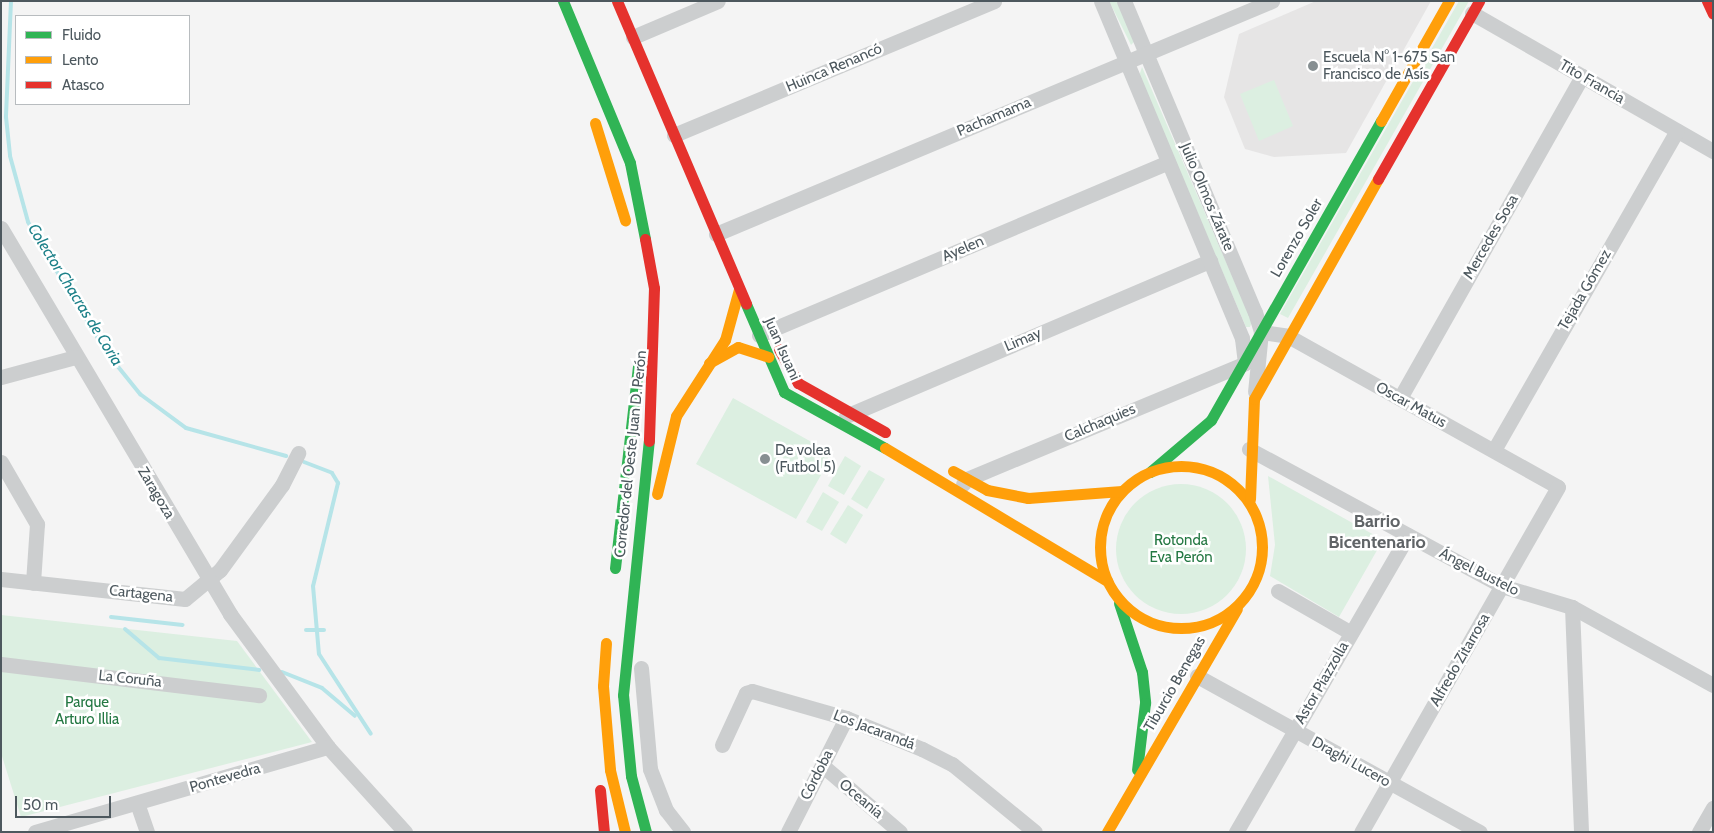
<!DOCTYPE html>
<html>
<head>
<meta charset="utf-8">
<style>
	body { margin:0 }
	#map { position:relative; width:1714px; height:833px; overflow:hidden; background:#f4f4f4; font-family:Cabin,sans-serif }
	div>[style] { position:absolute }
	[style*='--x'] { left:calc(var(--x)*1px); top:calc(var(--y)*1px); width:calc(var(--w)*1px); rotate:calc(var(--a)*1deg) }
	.education>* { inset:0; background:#e6e5e5 }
	.green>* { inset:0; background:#dcefe1 }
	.round { border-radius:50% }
	.stream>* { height:4px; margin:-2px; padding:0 2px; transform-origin:2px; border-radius:2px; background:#b6e4e8 }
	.street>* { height:15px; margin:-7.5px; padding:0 7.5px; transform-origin:7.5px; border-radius:7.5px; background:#cccecf }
	.fast>* { height:11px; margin:-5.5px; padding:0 5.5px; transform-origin:5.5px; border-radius:5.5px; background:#30b455 }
	.slow>* { height:11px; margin:-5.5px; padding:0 5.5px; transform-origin:5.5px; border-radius:5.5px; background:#ff9f0a }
	.slow>.ring { margin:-5.5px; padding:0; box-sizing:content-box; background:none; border:11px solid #ff9f0a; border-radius:50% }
	.jam>* { height:11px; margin:-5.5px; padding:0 5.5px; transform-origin:5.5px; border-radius:5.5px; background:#e5322d }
	.dots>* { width:14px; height:14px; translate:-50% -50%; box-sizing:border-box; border:2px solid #fff; border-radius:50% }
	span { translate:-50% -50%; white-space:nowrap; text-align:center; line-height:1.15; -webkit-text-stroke:5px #fff; paint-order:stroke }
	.poi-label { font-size:15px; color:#4d585e }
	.left { translate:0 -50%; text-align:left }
	.street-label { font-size:15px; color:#4d585e }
	.park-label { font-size:15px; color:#247843 }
	.water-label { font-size:16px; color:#1d8189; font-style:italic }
	.quarter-label { font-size:18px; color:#606467; font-weight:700 }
	.frame { position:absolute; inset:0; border:2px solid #4d585e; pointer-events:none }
	.legend { position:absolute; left:15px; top:15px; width:175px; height:90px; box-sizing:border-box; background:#fff; border:1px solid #b8bcbf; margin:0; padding:6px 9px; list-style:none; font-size:15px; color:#4d585e }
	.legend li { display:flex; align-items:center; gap:10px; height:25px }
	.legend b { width:25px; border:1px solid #b8bcbf }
	.scale { position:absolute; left:15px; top:796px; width:96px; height:22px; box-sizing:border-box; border:2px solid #4d585e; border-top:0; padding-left:6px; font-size:15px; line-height:18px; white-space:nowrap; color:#4d585e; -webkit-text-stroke:4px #fff; paint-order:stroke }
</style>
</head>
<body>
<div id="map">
	<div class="education">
		<i style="clip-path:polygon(1316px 1px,1431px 1px,1346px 153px,1274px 157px,1245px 149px,1224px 97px,1239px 34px)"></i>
	</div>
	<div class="green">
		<i style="clip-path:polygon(1109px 1px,1117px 1px,1134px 42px,1131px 45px)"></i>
		<i style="clip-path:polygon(1459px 1px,1469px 1px,1288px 318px,1280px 314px)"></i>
		<i style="clip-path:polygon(1142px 67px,1252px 322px,1250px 327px,1246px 327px,1139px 76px)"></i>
		<i style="clip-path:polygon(1274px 80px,1293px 126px,1259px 141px,1240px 94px)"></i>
		<i style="clip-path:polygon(733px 398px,833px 454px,796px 519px,696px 464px)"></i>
		<i style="clip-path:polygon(845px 456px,861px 466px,844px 495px,828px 486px)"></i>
		<i style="clip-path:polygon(869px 470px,885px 479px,867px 509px,851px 499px)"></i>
		<i style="clip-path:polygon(1268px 476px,1376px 536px,1380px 545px,1339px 617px,1270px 576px,1275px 545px)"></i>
		<i class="round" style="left:1116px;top:484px;width:130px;height:130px"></i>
		<i style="clip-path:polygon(823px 492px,839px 502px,822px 531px,806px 522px)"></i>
		<i style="clip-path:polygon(848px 505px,863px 515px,846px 544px,830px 534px)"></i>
		<i style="clip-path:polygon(1px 615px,237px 641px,312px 742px,21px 817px,1px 753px)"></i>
	</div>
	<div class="stream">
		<i style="--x:11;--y:1;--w:116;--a:92.5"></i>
		<i style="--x:6;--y:117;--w:39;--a:84"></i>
		<i style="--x:10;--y:156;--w:68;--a:74.7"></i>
		<i style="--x:28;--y:222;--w:50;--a:59.8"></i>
		<i style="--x:53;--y:265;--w:103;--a:58.5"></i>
		<i style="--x:107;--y:353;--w:53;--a:51.2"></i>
		<i style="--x:140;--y:394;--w:57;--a:36.5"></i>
		<i style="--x:186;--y:428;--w:104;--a:15.6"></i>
		<i style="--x:304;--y:462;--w:30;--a:21"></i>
		<i style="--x:332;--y:473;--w:12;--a:59"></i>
		<i style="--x:338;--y:483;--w:106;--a:103.6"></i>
		<i style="--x:313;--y:586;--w:68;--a:85"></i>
		<i style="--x:319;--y:654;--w:95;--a:57"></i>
		<i style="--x:111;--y:617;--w:72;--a:6.3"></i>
		<i style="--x:125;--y:629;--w:45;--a:40.5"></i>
		<i style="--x:159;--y:658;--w:101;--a:6.8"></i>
		<i style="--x:306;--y:630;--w:18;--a:0"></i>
		<i style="--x:282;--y:672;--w:43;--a:21.8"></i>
		<i style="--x:322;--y:688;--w:43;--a:40.3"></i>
	</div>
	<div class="street">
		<i style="--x:1124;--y:1;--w:337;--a:67.2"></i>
		<i style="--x:1255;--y:312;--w:21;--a:73"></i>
		<i style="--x:1261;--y:332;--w:60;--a:95.7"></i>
		<i style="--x:1472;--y:13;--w:278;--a:29.8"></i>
		<i style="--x:633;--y:37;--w:92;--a:-23"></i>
		<i style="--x:674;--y:135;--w:347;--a:-22.7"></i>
		<i style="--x:1;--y:228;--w:449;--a:59.3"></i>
		<i style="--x:230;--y:614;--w:165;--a:53.6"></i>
		<i style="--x:328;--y:747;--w:115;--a:47.8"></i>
		<i style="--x:716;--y:234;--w:603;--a:-22.74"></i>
		<i style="--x:1261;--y:332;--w:27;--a:8"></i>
		<i style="--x:1288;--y:336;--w:309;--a:29.2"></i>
		<i style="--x:1558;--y:487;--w:397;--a:119.7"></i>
		<i style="--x:759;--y:335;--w:444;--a:-22.9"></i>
		<i style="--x:1;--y:377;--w:77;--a:-15.1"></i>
		<i style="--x:1400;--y:398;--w:370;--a:-60.5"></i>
		<i style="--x:846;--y:416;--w:396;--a:-23.1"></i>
		<i style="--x:1249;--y:449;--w:288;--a:28.4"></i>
		<i style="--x:1502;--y:586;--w:73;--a:16.7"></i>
		<i style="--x:1572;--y:607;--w:161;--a:29"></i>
		<i style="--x:1494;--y:450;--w:368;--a:-60.2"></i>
		<i style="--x:1;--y:462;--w:72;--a:59.9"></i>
		<i style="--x:37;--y:524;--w:59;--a:93.9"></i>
		<i style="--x:963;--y:484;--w:6;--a:-51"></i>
		<i style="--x:967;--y:479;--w:301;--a:-22.6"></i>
		<i style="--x:1245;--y:363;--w:25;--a:-97"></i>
		<i style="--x:1242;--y:338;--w:365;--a:-112.7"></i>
		<i style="--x:1;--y:579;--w:185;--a:6.2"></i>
		<i style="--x:185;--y:599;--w:45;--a:-39.6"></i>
		<i style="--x:220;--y:570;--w:105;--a:-53.9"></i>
		<i style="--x:282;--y:485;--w:36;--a:-63"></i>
		<i style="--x:1278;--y:591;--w:84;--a:29.9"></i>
		<i style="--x:1572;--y:607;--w:225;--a:87.7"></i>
		<i style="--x:1;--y:664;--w:260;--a:6.9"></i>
		<i style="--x:641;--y:668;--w:101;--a:84.9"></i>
		<i style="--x:650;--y:769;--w:44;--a:68.7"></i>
		<i style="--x:666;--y:810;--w:28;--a:52"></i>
		<i style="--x:1197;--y:676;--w:323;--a:28.9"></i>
		<i style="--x:722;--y:745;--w:57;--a:-65.2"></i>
		<i style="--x:746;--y:693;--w:6;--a:-18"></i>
		<i style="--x:752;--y:691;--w:98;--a:16"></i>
		<i style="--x:846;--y:718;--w:82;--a:22.2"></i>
		<i style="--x:922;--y:749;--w:34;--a:27"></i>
		<i style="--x:952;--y:764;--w:107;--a:39.3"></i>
		<i style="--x:822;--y:765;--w:103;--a:40.7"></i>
		<i style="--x:137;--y:803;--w:31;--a:71"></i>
		<i style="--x:35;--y:832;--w:305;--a:-16.2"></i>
		<i style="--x:788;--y:832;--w:128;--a:-63"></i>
		<i style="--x:1236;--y:832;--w:343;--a:-59.9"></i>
		<i style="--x:1699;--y:832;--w:28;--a:-60"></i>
	</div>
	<div class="fast">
		<i style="--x:563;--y:1;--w:175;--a:67.5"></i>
		<i style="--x:630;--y:163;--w:77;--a:78.8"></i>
		<i style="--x:746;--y:304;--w:96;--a:66.6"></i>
		<i style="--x:784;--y:392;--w:115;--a:29"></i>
		<i style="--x:1150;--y:472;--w:80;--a:-40.4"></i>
		<i style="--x:1211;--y:420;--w:344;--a:-60.4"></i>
		<i style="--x:615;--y:568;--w:204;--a:-83.5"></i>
		<i style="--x:1119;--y:603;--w:73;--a:71.6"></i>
		<i style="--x:1142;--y:672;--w:31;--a:84"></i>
		<i style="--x:1145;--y:703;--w:67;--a:96.8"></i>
		<i style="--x:646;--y:832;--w:58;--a:-105"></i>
		<i style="--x:631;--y:776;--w:81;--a:-95.6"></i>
		<i style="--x:623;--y:695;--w:255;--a:-84.2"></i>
	</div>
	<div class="slow">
		<i style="--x:1381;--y:121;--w:138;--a:-60.5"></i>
		<i style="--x:595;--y:123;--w:102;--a:72.8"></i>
		<i style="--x:709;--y:363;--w:33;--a:-29"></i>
		<i style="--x:738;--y:347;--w:32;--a:18"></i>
		<i style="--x:885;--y:448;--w:259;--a:30.9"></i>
		<i class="ring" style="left:1100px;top:466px;width:151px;height:151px"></i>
		<i style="--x:953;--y:471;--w:39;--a:29"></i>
		<i style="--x:987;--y:490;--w:42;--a:11"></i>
		<i style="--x:1028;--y:498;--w:94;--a:-4.3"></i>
		<i style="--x:657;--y:494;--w:80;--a:-76.3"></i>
		<i style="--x:676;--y:416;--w:90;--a:-57.2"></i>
		<i style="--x:725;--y:340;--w:53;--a:-74.6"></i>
		<i style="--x:1250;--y:499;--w:100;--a:-87.7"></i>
		<i style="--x:1254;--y:399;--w:253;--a:-60.6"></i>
		<i style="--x:606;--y:643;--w:43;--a:94"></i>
		<i style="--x:603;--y:686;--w:84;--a:85.2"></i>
		<i style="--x:610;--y:770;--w:64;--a:76.4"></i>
		<i style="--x:1107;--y:832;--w:258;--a:-59.8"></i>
	</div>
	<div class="jam">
		<i style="--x:617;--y:1;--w:329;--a:66.9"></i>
		<i style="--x:1707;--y:1;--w:14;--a:65"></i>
		<i style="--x:1378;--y:179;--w:205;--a:-60.4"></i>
		<i style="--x:645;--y:239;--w:50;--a:79.6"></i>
		<i style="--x:654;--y:288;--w:153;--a:91.9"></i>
		<i style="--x:779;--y:349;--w:39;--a:61"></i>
		<i style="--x:798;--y:383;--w:100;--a:29.4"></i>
		<i style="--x:600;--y:790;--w:42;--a:84.6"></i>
	</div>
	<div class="dots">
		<i style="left:1313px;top:66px;background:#878f92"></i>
		<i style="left:765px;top:459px;background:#878f92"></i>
	</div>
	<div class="poi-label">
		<span class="left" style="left:1323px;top:66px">Escuela N° 1-675 San<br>Francisco de Asís</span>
		<span class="left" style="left:775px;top:459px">De volea<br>(Futbol 5)</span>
	</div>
	<div class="street-label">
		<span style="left:834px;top:68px;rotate:-23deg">Huinca Renancó</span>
		<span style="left:1592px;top:82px;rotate:30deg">Tito Francia</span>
		<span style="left:994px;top:117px;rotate:-23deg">Pachamama</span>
		<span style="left:1207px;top:197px;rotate:67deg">Julio Olmos Zárate</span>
		<span style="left:1491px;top:237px;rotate:-60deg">Mercedes Sosa</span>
		<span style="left:1297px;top:238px;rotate:-60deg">Lorenzo Soler</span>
		<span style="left:963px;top:249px;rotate:-23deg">Ayelen</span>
		<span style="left:1585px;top:290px;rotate:-60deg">Tejada Gómez</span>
		<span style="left:1023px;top:340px;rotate:-23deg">Limay</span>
		<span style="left:782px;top:349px;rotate:66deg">Juan Isuani</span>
		<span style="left:1411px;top:405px;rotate:29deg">Oscar Matus</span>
		<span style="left:1100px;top:423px;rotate:-23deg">Calchaquies</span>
		<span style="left:631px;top:454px;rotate:-84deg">Corredor del Oeste Juan D. Perón</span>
		<span style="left:156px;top:493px;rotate:59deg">Zaragoza</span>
		<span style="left:1479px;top:572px;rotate:27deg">Ángel Bustelo</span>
		<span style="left:141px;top:594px;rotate:6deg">Cartagena</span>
		<span style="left:1460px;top:660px;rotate:-60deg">Alfredo Zitarrosa</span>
		<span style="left:130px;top:679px;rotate:6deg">La Coruña</span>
		<span style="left:1322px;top:683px;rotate:-60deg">Astor Piazzolla</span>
		<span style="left:1175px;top:684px;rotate:-60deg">Tiburcio Benegas</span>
		<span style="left:874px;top:730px;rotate:21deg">Los Jacarandá</span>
		<span style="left:1351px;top:762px;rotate:29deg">Draghi Lucero</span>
		<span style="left:817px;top:775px;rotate:-63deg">Córdoba</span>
		<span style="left:225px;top:778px;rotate:-16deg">Pontevedra</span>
		<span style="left:861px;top:799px;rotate:40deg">Oceanía</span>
	</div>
	<div class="park-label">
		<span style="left:1181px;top:549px">Rotonda<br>Eva Perón</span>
		<span style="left:87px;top:711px">Parque<br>Arturo Illia</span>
	</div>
	<div class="water-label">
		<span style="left:75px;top:295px;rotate:58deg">Colector Chacras de Coria</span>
	</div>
	<div class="quarter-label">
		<span style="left:1377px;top:532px">Barrio<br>Bicentenario</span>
	</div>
	<div class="frame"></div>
	<ul class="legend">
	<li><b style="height:6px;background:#30b455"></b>Fluido</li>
	<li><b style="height:6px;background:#ff9f0a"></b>Lento</li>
	<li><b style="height:6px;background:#e5322d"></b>Atasco</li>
	</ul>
	<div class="scale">50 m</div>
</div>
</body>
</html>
